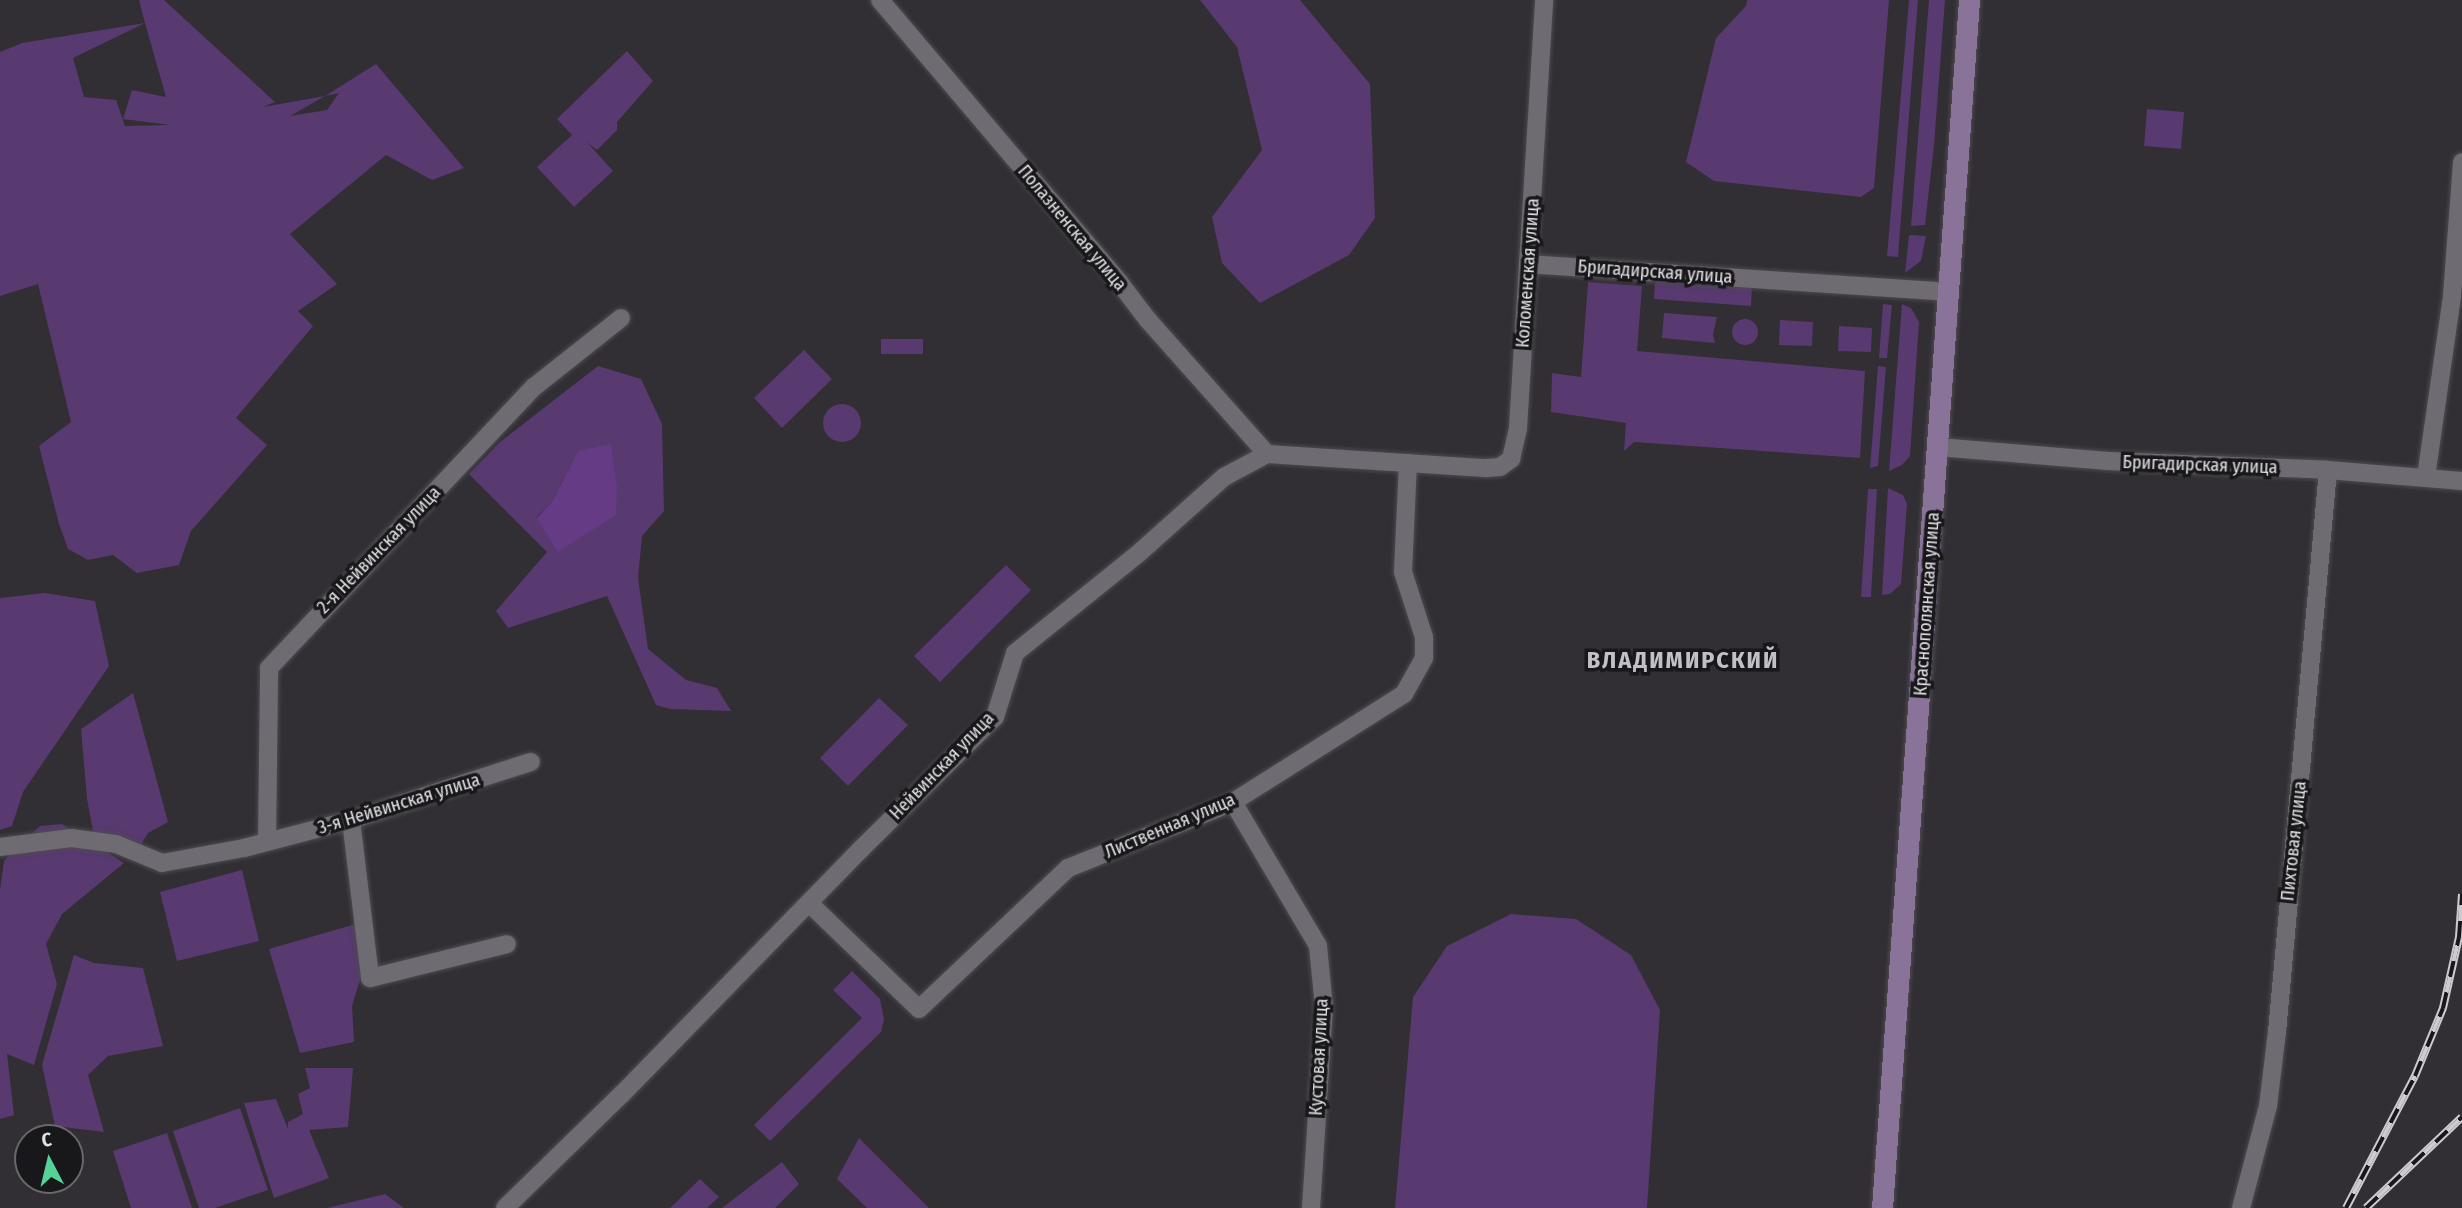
<!DOCTYPE html>
<html>
<head>
<meta charset="utf-8">
<style>
	body { margin:0 }
	#map { position:relative; width:2462px; height:1208px; overflow:hidden; background:#312e34; font-family:"Fira Sans Condensed",sans-serif }
	div>[style] { position:absolute }
	[style*='--x'] { left:calc(var(--x)*1px); top:calc(var(--y)*1px); width:calc(var(--w)*1px); rotate:calc(var(--a)*1deg) }
	.green>* { inset:0; background:#583970 }
	.round { border-radius:50% }
	.water>* { inset:0; background:#663b85 }
	.roads { filter:drop-shadow(0 0 2px #4d4b50) drop-shadow(0 0 2px #4d4b50) }
	.street>* { height:18px; margin:-9px; padding:0 9px; transform-origin:9px; border-radius:9px; background:#6f6b72 }
	.secondary>* { height:21px; margin:-10.5px; padding:0 10.5px; transform-origin:10.5px; border-radius:10.5px; background:#897399 }
	.rail>* { height:8px; margin-top:-4px; transform-origin:0; background:repeating-linear-gradient(90deg,#18171a 0 16px,#cdcbcf 0 32px); box-sizing:border-box; border-block:2px solid #cdcbcf }
	span { translate:-50% -50%; white-space:nowrap; text-align:center; line-height:1.15; -webkit-text-stroke:7px #18171a; paint-order:stroke }
	.street-label { font-size:18px; color:#e2e0e4 }
	.district-label { font-size:24px; color:#c2bfc6; font-weight:700; letter-spacing:2px }
	.north { position:absolute; left:14px; top:1124px; width:70px; height:70px; box-sizing:border-box; background:#18171a; border:2px solid #69676b; border-radius:50%; rotate:353deg; font-size:19px; font-weight:700; line-height:28px; text-align:center; color:#e2e0e4 }
	.north::after { content:''; display:block; margin:auto; width:24px; height:32px; background:#54d396; clip-path:polygon(50% 0,100% 100%,50% 72%,0 100%) }
</style>
</head>
<body>
<div id="map">
	<div class="green">
		<i style="clip-path:polygon(evenodd,139px 0,164px 0,275px 102px,263px 107px,325px 96px,376px 64px,464px 168px,432px 180px,386px 155px,290px 234px,337px 284px,298px 311px,313px 326px,236px 418px,267px 445px,191px 531px,179px 565px,137px 573px,113px 555px,88px 560px,68px 549px,59px 524px,39px 446px,71px 422px,38px 284px,0 296px,0 52px,22px 43px,145px 23px,139px 0,145px 23px,166px 97px,132px 90px,123px 119px,170px 125px,125px 126px,116px 100px,84px 97px,73px 58px,145px 23px,139px 0,339px 93px,327px 110px,290px 116px,325px 96px,339px 93px)"></i>
		<i style="clip-path:polygon(1200px 0,1300px 0,1370px 84px,1375px 218px,1349px 255px,1260px 303px,1222px 263px,1212px 217px,1262px 150px,1237px 47px)"></i>
		<i style="clip-path:polygon(1747px 0,1889px 0,1874px 188px,1861px 197px,1714px 181px,1686px 162px,1716px 38px,1746px 6px)"></i>
		<i style="clip-path:polygon(1909px 0,1918px 0,1898px 257px,1887px 256px)"></i>
		<i style="clip-path:polygon(1929px 0,1945px 0,1934px 145px,1925px 225px,1911px 226px)"></i>
		<i style="clip-path:polygon(627px 51px,653px 81px,617px 122px,617px 130px,597px 150px,587px 142px,613px 171px,574px 207px,537px 167px,572px 135px,557px 119px)"></i>
		<i style="clip-path:polygon(2147px 109px,2184px 112px,2181px 149px,2144px 146px)"></i>
		<i style="clip-path:polygon(1909px 235px,1926px 236px,1921px 261px,1905px 273px)"></i>
		<i style="clip-path:polygon(1655px 279px,1752px 286px,1751px 306px,1654px 299px)"></i>
		<i style="clip-path:polygon(1588px 282px,1642px 286px,1637px 351px,1865px 371px,1860px 458px,1634px 442px,1624px 451px,1626px 423px,1551px 412px,1552px 373px,1581px 377px)"></i>
		<i style="clip-path:polygon(1883px 304px,1892px 305px,1887px 358px,1879px 358px)"></i>
		<i style="clip-path:polygon(1902px 304px,1911px 308px,1919px 322px,1910px 456px,1902px 465px,1889px 471px)"></i>
		<i style="clip-path:polygon(1664px 313px,1717px 317px,1713px 334px,1715px 343px,1662px 338px)"></i>
		<i class="round" style="left:1732px;top:319px;width:26px;height:26px"></i>
		<i style="clip-path:polygon(1780px 320px,1813px 322px,1812px 346px,1779px 345px)"></i>
		<i style="clip-path:polygon(1839px 326px,1872px 328px,1871px 352px,1838px 351px)"></i>
		<i style="clip-path:polygon(881px 339px,923px 339px,923px 354px,881px 354px)"></i>
		<i style="clip-path:polygon(804px 350px,832px 379px,782px 428px,754px 398px)"></i>
		<i style="clip-path:polygon(evenodd,598px 366px,641px 379px,662px 424px,664px 511px,642px 536px,638px 578px,648px 649px,686px 680px,717px 688px,731px 711px,670px 709px,656px 705px,607px 596px,508px 628px,496px 611px,547px 552px,469px 474px,500px 442px,598px 366px,578px 451px,557px 552px,537px 517px,553px 500px,578px 451px)"></i>
		<i style="clip-path:polygon(1878px 366px,1886px 367px,1878px 466px,1870px 468px)"></i>
		<i class="round" style="left:823px;top:404px;width:38px;height:38px"></i>
		<i style="clip-path:polygon(1888px 488px,1903px 495px,1907px 504px,1901px 584px,1890px 594px,1882px 595px)"></i>
		<i style="clip-path:polygon(1868px 489px,1877px 489px,1871px 597px,1861px 597px)"></i>
		<i style="clip-path:polygon(1006px 565px,1031px 590px,940px 682px,914px 656px)"></i>
		<i style="clip-path:polygon(45px 593px,95px 601px,109px 666px,23px 792px,12px 826px,0 830px,0 598px)"></i>
		<i style="clip-path:polygon(133px 693px,168px 822px,148px 833px,141px 844px,94px 836px,87px 799px,81px 729px)"></i>
		<i style="clip-path:polygon(879px 698px,908px 725px,848px 786px,820px 758px)"></i>
		<i style="clip-path:polygon(62px 824px,124px 863px,62px 914px,46px 944px,57px 984px,34px 1065px,7px 1054px,14px 1115px,0 1119px,0 890px,4px 861px,40px 826px)"></i>
		<i style="clip-path:polygon(242px 870px,259px 941px,177px 961px,160px 892px)"></i>
		<i style="clip-path:polygon(1511px 914px,1576px 919px,1631px 955px,1660px 1010px,1647px 1208px,1395px 1208px,1413px 997px,1447px 946px)"></i>
		<i style="clip-path:polygon(356px 924px,361px 976px,352px 1006px,354px 1042px,300px 1053px,269px 949px)"></i>
		<i style="clip-path:polygon(74px 955px,94px 963px,143px 968px,163px 1046px,108px 1056px,88px 1075px,104px 1132px,55px 1126px,42px 1065px)"></i>
		<i style="clip-path:polygon(852px 971px,880px 999px,884px 1019px,881px 1032px,770px 1141px,754px 1125px,862px 1018px,833px 990px)"></i>
		<i style="clip-path:polygon(305px 1068px,353px 1068px,348px 1127px,309px 1130px,329px 1178px,274px 1198px,244px 1103px,276px 1099px,288px 1129px,288px 1122px,303px 1114px,298px 1094px,310px 1088px)"></i>
		<i style="clip-path:polygon(240px 1108px,268px 1190px,215px 1208px,199px 1208px,173px 1131px)"></i>
		<i style="clip-path:polygon(167px 1133px,192px 1208px,131px 1208px,113px 1151px)"></i>
		<i style="clip-path:polygon(859px 1138px,929px 1208px,867px 1208px,837px 1179px)"></i>
		<i style="clip-path:polygon(782px 1162px,799px 1184px,775px 1208px,722px 1208px)"></i>
		<i style="clip-path:polygon(700px 1179px,719px 1197px,707px 1208px,670px 1208px)"></i>
		<i style="clip-path:polygon(385px 1194px,404px 1208px,327px 1208px)"></i>
	</div>
	<div class="water">
		<i style="clip-path:polygon(611px 444px,617px 488px,616px 515px,557px 552px,537px 518px,553px 500px,578px 451px)"></i>
	</div>
	<div class="roads">
		<div class="street">
			<i style="--x:880;--y:0;--w:370;--a:49.7"></i>
			<i style="--x:1119;--y:282;--w:48;--a:52.7"></i>
			<i style="--x:1148;--y:320;--w:179;--a:48.4"></i>
			<i style="--x:1528;--y:264;--w:422;--a:3.8"></i>
			<i style="--x:1938;--y:447;--w:171;--a:4.7"></i>
			<i style="--x:2108;--y:461;--w:220;--a:2.3"></i>
			<i style="--x:2328;--y:470;--w:134;--a:4.7"></i>
			<i style="--x:2426;--y:477;--w:183;--a:-81.8"></i>
			<i style="--x:2452;--y:296;--w:134;--a:-85.7"></i>
			<i style="--x:1233;--y:802;--w:167;--a:59.4"></i>
			<i style="--x:1318;--y:946;--w:61;--a:84.4"></i>
			<i style="--x:1324;--y:1007;--w:201;--a:93.7"></i>
			<i style="--x:351;--y:820;--w:159;--a:83.1"></i>
			<i style="--x:370;--y:978;--w:141;--a:-13.9"></i>
			<i style="--x:267;--y:842;--w:174;--a:-89.3"></i>
			<i style="--x:269;--y:668;--w:386;--a:-46.7"></i>
			<i style="--x:534;--y:387;--w:111;--a:-38.4"></i>
			<i style="--x:0;--y:847;--w:72;--a:-7.2"></i>
			<i style="--x:71;--y:838;--w:45;--a:7.6"></i>
			<i style="--x:116;--y:844;--w:50;--a:22.4"></i>
			<i style="--x:162;--y:863;--w:83;--a:-10.4"></i>
			<i style="--x:244;--y:848;--w:111;--a:-14.7"></i>
			<i style="--x:351;--y:820;--w:189;--a:-17.9"></i>
			<i style="--x:810;--y:904;--w:151;--a:43.9"></i>
			<i style="--x:919;--y:1009;--w:205;--a:-43.4"></i>
			<i style="--x:1068;--y:868;--w:178;--a:-21.8"></i>
			<i style="--x:1233;--y:802;--w:202;--a:-32.3"></i>
			<i style="--x:1404;--y:694;--w:41;--a:-60.9"></i>
			<i style="--x:1424;--y:658;--w:21;--a:-90"></i>
			<i style="--x:1424;--y:637;--w:68;--a:-107.9"></i>
			<i style="--x:1403;--y:572;--w:109;--a:-87.4"></i>
			<i style="--x:505;--y:1208;--w:163;--a:-44.3"></i>
			<i style="--x:622;--y:1094;--w:342;--a:-45.7"></i>
			<i style="--x:861;--y:849;--w:188;--a:-44.6"></i>
			<i style="--x:995;--y:717;--w:67;--a:-72.6"></i>
			<i style="--x:1015;--y:653;--w:159;--a:-38.9"></i>
			<i style="--x:1139;--y:553;--w:114;--a:-41.8"></i>
			<i style="--x:1224;--y:477;--w:49;--a:-28.1"></i>
			<i style="--x:1267;--y:454;--w:219;--a:3.7"></i>
			<i style="--x:1486;--y:468;--w:14;--a:-4"></i>
			<i style="--x:1500;--y:467;--w:14;--a:-36"></i>
			<i style="--x:1511;--y:459;--w:32;--a:-77"></i>
			<i style="--x:1518;--y:428;--w:429;--a:-86.5"></i>
			<i style="--x:2241;--y:1208;--w:106;--a:-75.2"></i>
			<i style="--x:2268;--y:1106;--w:75;--a:-83.1"></i>
			<i style="--x:2277;--y:1032;--w:564;--a:-84.81"></i>
		</div>
		<div class="secondary">
			<i style="--x:1882;--y:1208;--w:1211;--a:-85.88"></i>
		</div>
	</div>
	<div class="rail">
		<i style="--x:2346;--y:1208;--w:149;--a:-62.4"></i>
		<i style="--x:2415;--y:1076;--w:74;--a:-67.6"></i>
		<i style="--x:2443;--y:1008;--w:73;--a:-77.3"></i>
		<i style="--x:2459;--y:937;--w:43;--a:-86"></i>
		<i style="--x:2366;--y:1208;--w:132;--a:-43.5"></i>
	</div>
	<div class="street-label">
		<span style="left:1072px;top:228px;rotate:50deg">Полазненская улица</span>
		<span style="left:1655px;top:272px;rotate:4deg">Бригадирская улица</span>
		<span style="left:1528px;top:273px;rotate:-86deg">Коломенская улица</span>
		<span style="left:2200px;top:465px;rotate:2deg">Бригадирская улица</span>
		<span style="left:379px;top:550px;rotate:-46deg">2-я Нейвинская улица</span>
		<span style="left:1927px;top:604px;rotate:-86deg">Краснополянская улица</span>
		<span style="left:942px;top:766px;rotate:-46deg">Нейвинская улица</span>
		<span style="left:399px;top:804px;rotate:-17deg">3-я Нейвинская улица</span>
		<span style="left:1170px;top:826px;rotate:-23deg">Лиственная улица</span>
		<span style="left:2294px;top:841px;rotate:-84deg">Пихтовая улица</span>
		<span style="left:1319px;top:1057px;rotate:-87deg">Кустовая улица</span>
	</div>
	<div class="district-label">
		<span style="left:1683px;top:661px">ВЛАДИМИРСКИЙ</span>
	</div>
	<div class="north">С</div>
</div>
</body>
</html>
